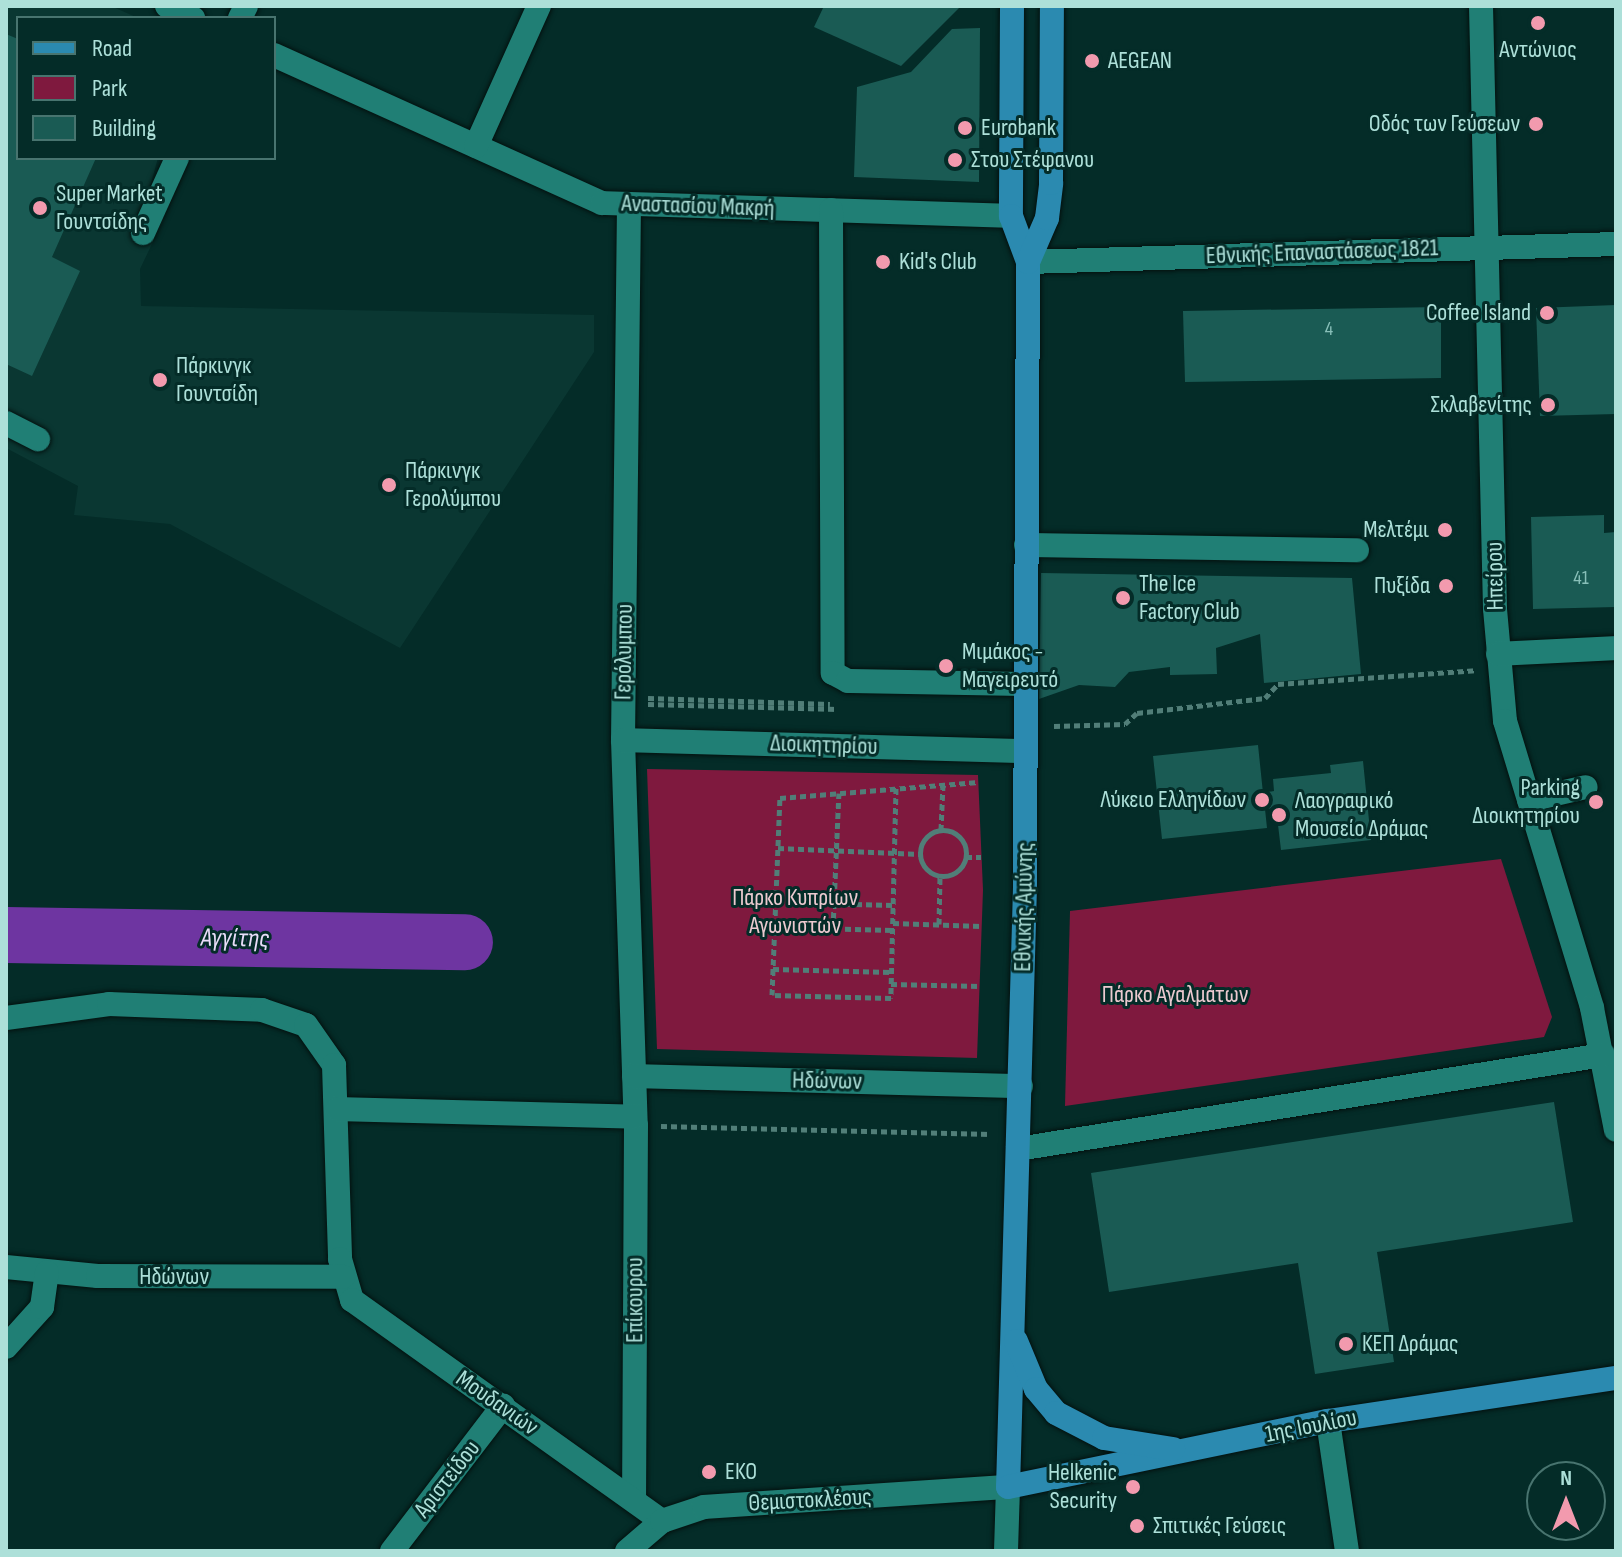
<!DOCTYPE html>
<html>
<head>
<meta charset="utf-8">
<style>
	body { margin:0 }
	#map { position:relative; width:1622px; height:1557px; overflow:hidden; background:#042c28; font-family:"Sofia Sans Condensed",sans-serif }
	div>[style] { position:absolute }
	[style*='--x'] { left:calc(var(--x)*1px); top:calc(var(--y)*1px); width:calc(var(--w)*1px); rotate:calc(var(--a)*1deg) }
	.built>* { inset:0; background:#0a3732 }
	.green>* { inset:0; background:#7f193e }
	.river>* { height:56px; margin:-28px; padding:0 28px; transform-origin:28px; border-radius:28px; background:#6e35a1 }
	.building>* { inset:0; background:#1a5b54 }
	.path>* { height:5px; margin-top:-2.5px; transform-origin:0; background:repeating-linear-gradient(90deg,#517e78 0 6px,transparent 0 10px) }
	.path>.ring { margin:-2.5px; padding:0; box-sizing:content-box; background:none; border:5px solid #517e78; border-radius:50% }
	.roads { filter:drop-shadow(0 0 2px #04110f) drop-shadow(0 0 2px #04110f) }
	.minor>* { height:24px; margin:-12px; padding:0 12px; transform-origin:12px; border-radius:12px; background:#207f75 }
	.major>* { height:24px; margin:-12px; padding:0 12px; transform-origin:12px; border-radius:12px; background:#2b8ab0 }
	.dots>* { width:22px; height:22px; translate:-50% -50%; box-sizing:border-box; border:4px solid #042c28; border-radius:50% }
	span { translate:-50% -50%; white-space:nowrap; text-align:center; line-height:1.15; -webkit-text-stroke:6px #042c28; paint-order:stroke }
	.number-label { font-size:20px; color:#88bfb8 }
	.number-label span { -webkit-text-stroke-width:0 }
	.poi-label { font-size:24px; color:#ade0d9 }
	.left { translate:0 -50%; text-align:left }
	.right { translate:-100% -50%; text-align:right }
	.street-label { font-size:24px; color:#ade0d9 }
	.park-label { font-size:24px; color:#eccad0 }
	.water-label { font-size:26px; color:#e9ddf9; font-style:italic }
	.frame { position:absolute; inset:0; border:8px solid #ade0d9; pointer-events:none }
	.legend { position:absolute; left:16px; top:16px; width:260px; height:144px; box-sizing:border-box; background:#042c28; border:2px solid #48746f; margin:0; padding:10px 14px; list-style:none; font-size:24px; color:#ade0d9 }
	.legend li { display:flex; align-items:center; gap:16px; height:40px }
	.legend b { width:40px; border:2px solid #48746f }
	.north { position:absolute; left:1526px; top:1461px; width:80px; height:80px; box-sizing:border-box; background:#042c28; border:2px solid #48746f; border-radius:50%; rotate:0deg; font-size:22px; font-weight:700; line-height:32px; text-align:center; color:#ade0d9 }
	.north::after { content:''; display:block; margin:auto; width:28px; height:36px; background:#f29aae; clip-path:polygon(50% 0,100% 100%,50% 72%,0 100%) }
</style>
</head>
<body>
<div id="map">
	<div class="built">
		<i style="clip-path:polygon(6px 6px,111px 6px,138px 18px,18px 18px,18px 158px,158px 158px,145px 205px,164px 219px,140px 269px,141px 306px,594px 315px,594px 352px,400px 648px,170px 524px,74px 515px,78px 486px,6px 448px)"></i>
	</div>
	<div class="green">
		<i style="clip-path:polygon(647px 769px,978px 775px,983px 890px,977px 1058px,657px 1049px)"></i>
		<i style="clip-path:polygon(1501px 859px,1552px 1017px,1544px 1037px,1065px 1106px,1070px 911px)"></i>
	</div>
	<div class="river">
		<i style="--x:6;--y:935;--w:459;--a:0.9"></i>
	</div>
	<div class="building">
		<i style="clip-path:polygon(824px 6px,961px 6px,901px 66px,814px 27px)"></i>
		<i style="clip-path:polygon(980px 28px,979px 182px,854px 177px,857px 87px,911px 72px,952px 29px)"></i>
		<i style="clip-path:polygon(6px 34px,18px 39px,18px 158px,96px 158px,52px 257px,80px 271px,32px 376px,6px 364px)"></i>
		<i style="clip-path:polygon(1616px 305px,1616px 414px,1540px 416px,1536px 308px)"></i>
		<i style="clip-path:polygon(1441px 307px,1441px 378px,1185px 382px,1183px 311px)"></i>
		<i style="clip-path:polygon(1604px 515px,1604px 533px,1616px 532px,1616px 607px,1533px 609px,1531px 517px)"></i>
		<i style="clip-path:polygon(1041px 573px,1352px 578px,1361px 674px,1264px 683px,1260px 634px,1216px 648px,1217px 674px,1170px 675px,1170px 667px,1129px 672px,1115px 687px,1079px 685px,1039px 699px)"></i>
		<i style="clip-path:polygon(1258px 745px,1263px 793px,1274px 791px,1273px 779px,1331px 773px,1330px 765px,1363px 761px,1371px 840px,1281px 850px,1276px 808px,1265px 809px,1267px 828px,1162px 839px,1153px 756px)"></i>
		<i style="clip-path:polygon(1554px 1102px,1573px 1222px,1377px 1252px,1394px 1362px,1315px 1374px,1298px 1263px,1109px 1292px,1091px 1173px)"></i>
	</div>
	<div class="path">
		<i style="--x:648;--y:698;--w:182;--a:1.9"></i>
		<i style="--x:648;--y:704;--w:190;--a:1.5"></i>
		<i style="--x:1054;--y:726;--w:71;--a:-1.6"></i>
		<i style="--x:1125;--y:724;--w:16;--a:-43"></i>
		<i style="--x:1137;--y:713;--w:129;--a:-6.7"></i>
		<i style="--x:1265;--y:698;--w:19;--a:-47"></i>
		<i style="--x:1278;--y:684;--w:198;--a:-4"></i>
		<i style="--x:896;--y:788;--w:210;--a:91.4"></i>
		<i style="--x:891;--y:998;--w:119;--a:-178.6"></i>
		<i style="--x:772;--y:995;--w:197;--a:-87.7"></i>
		<i style="--x:780;--y:798;--w:199;--a:-4.6"></i>
		<i class="ring" style="left:920px;top:830px;width:41px;height:41px"></i>
		<i style="--x:941;--y:830;--w:45;--a:-87.5"></i>
		<i style="--x:778;--y:848;--w:142;--a:2.4"></i>
		<i style="--x:966;--y:857;--w:15;--a:0"></i>
		<i style="--x:776;--y:902;--w:117;--a:1.5"></i>
		<i style="--x:893;--y:923;--w:88;--a:2"></i>
		<i style="--x:939;--y:924;--w:47;--a:-88.8"></i>
		<i style="--x:775;--y:927;--w:118;--a:1.5"></i>
		<i style="--x:833;--y:928;--w:135;--a:-87.5"></i>
		<i style="--x:773;--y:969;--w:118;--a:1.5"></i>
		<i style="--x:891;--y:984;--w:89;--a:1.3"></i>
		<i style="--x:661;--y:1126;--w:330;--a:1.4"></i>
	</div>
	<div class="roads">
		<div class="minor">
			<i style="--x:167;--y:6;--w:29;--a:25"></i>
			<i style="--x:1481;--y:6;--w:603;--a:88.67"></i>
			<i style="--x:1495;--y:609;--w:112;--a:84.9"></i>
			<i style="--x:1505;--y:721;--w:300;--a:73.1"></i>
			<i style="--x:1592;--y:1008;--w:124;--a:78.9"></i>
			<i style="--x:240;--y:18;--w:13;--a:-63"></i>
			<i style="--x:274;--y:55;--w:360;--a:24.3"></i>
			<i style="--x:602;--y:203;--w:409;--a:1.8"></i>
			<i style="--x:476;--y:146;--w:154;--a:-65.8"></i>
			<i style="--x:629;--y:204;--w:536;--a:90.64"></i>
			<i style="--x:623;--y:740;--w:385;--a:88.1"></i>
			<i style="--x:636;--y:1125;--w:375;--a:90.3"></i>
			<i style="--x:831;--y:210;--w:463;--a:89.8"></i>
			<i style="--x:833;--y:673;--w:17;--a:28"></i>
			<i style="--x:848;--y:681;--w:177;--a:1"></i>
			<i style="--x:143;--y:233;--w:82;--a:-65.6"></i>
			<i style="--x:1028;--y:262;--w:588;--a:-1.75"></i>
			<i style="--x:6;--y:423;--w:36;--a:27"></i>
			<i style="--x:1026;--y:545;--w:331;--a:0.9"></i>
			<i style="--x:1498;--y:654;--w:118;--a:-2.9"></i>
			<i style="--x:623;--y:740;--w:402;--a:1.6"></i>
			<i style="--x:1529;--y:800;--w:58;--a:-12.8"></i>
			<i style="--x:6;--y:1018;--w:104;--a:-7.7"></i>
			<i style="--x:109;--y:1004;--w:153;--a:2.2"></i>
			<i style="--x:262;--y:1010;--w:46;--a:18.8"></i>
			<i style="--x:306;--y:1025;--w:49;--a:55"></i>
			<i style="--x:334;--y:1065;--w:194;--a:88.2"></i>
			<i style="--x:340;--y:1259;--w:43;--a:73.7"></i>
			<i style="--x:352;--y:1300;--w:381;--a:35.5"></i>
			<i style="--x:634;--y:1076;--w:387;--a:1.5"></i>
			<i style="--x:338;--y:1109;--w:297;--a:1.5"></i>
			<i style="--x:1018;--y:1149;--w:593;--a:-9.13"></i>
			<i style="--x:6;--y:1267;--w:92;--a:5.6"></i>
			<i style="--x:98;--y:1276;--w:245;--a:0.2"></i>
			<i style="--x:6;--y:1347;--w:54;--a:-48"></i>
			<i style="--x:42;--y:1307;--w:35;--a:-82"></i>
			<i style="--x:1328;--y:1421;--w:131;--a:81.7"></i>
			<i style="--x:392;--y:1551;--w:183;--a:-52.6"></i>
			<i style="--x:627;--y:1551;--w:46;--a:-40.6"></i>
			<i style="--x:662;--y:1521;--w:44;--a:-18.4"></i>
			<i style="--x:704;--y:1507;--w:305;--a:-3.8"></i>
			<i style="--x:1008;--y:1487;--w:64;--a:91.8"></i>
		</div>
		<div class="major">
			<i style="--x:1012;--y:6;--w:210;--a:90.3"></i>
			<i style="--x:1011;--y:216;--w:49;--a:69.7"></i>
			<i style="--x:1028;--y:262;--w:625;--a:90.28"></i>
			<i style="--x:1025;--y:887;--w:600;--a:91.62"></i>
			<i style="--x:1008;--y:1487;--w:327;--a:-11.7"></i>
			<i style="--x:1328;--y:1421;--w:291;--a:-8.5"></i>
			<i style="--x:1028;--y:262;--w:48;--a:-66.6"></i>
			<i style="--x:1047;--y:218;--w:35;--a:-83"></i>
			<i style="--x:1051;--y:183;--w:177;--a:-89.7"></i>
			<i style="--x:1016;--y:1341;--w:52;--a:67.4"></i>
			<i style="--x:1036;--y:1389;--w:31;--a:50"></i>
			<i style="--x:1056;--y:1413;--w:54;--a:27.5"></i>
			<i style="--x:1104;--y:1438;--w:70;--a:9.1"></i>
		</div>
	</div>
	<div class="dots">
		<i style="left:1538px;top:23px;background:#f29aae"></i>
		<i style="left:1092px;top:61px;background:#f29aae"></i>
		<i style="left:1536px;top:124px;background:#f29aae"></i>
		<i style="left:965px;top:128px;background:#f29aae"></i>
		<i style="left:955px;top:160px;background:#f29aae"></i>
		<i style="left:40px;top:208px;background:#f29aae"></i>
		<i style="left:883px;top:262px;background:#f29aae"></i>
		<i style="left:1547px;top:313px;background:#f29aae"></i>
		<i style="left:160px;top:380px;background:#f29aae"></i>
		<i style="left:1548px;top:405px;background:#f29aae"></i>
		<i style="left:389px;top:485px;background:#f29aae"></i>
		<i style="left:1445px;top:530px;background:#f29aae"></i>
		<i style="left:1446px;top:586px;background:#f29aae"></i>
		<i style="left:1123px;top:598px;background:#f29aae"></i>
		<i style="left:946px;top:666px;background:#f29aae"></i>
		<i style="left:1262px;top:800px;background:#f29aae"></i>
		<i style="left:1596px;top:802px;background:#f29aae"></i>
		<i style="left:1279px;top:815px;background:#f29aae"></i>
		<i style="left:1346px;top:1344px;background:#f29aae"></i>
		<i style="left:709px;top:1472px;background:#f29aae"></i>
		<i style="left:1133px;top:1487px;background:#f29aae"></i>
		<i style="left:1137px;top:1526px;background:#f29aae"></i>
	</div>
	<div class="number-label">
		<span style="left:1329px;top:329px">4</span>
		<span style="left:1581px;top:578px">41</span>
	</div>
	<div class="poi-label">
		<span style="left:1538px;top:50px">Αντώνιος</span>
		<span class="left" style="left:1108px;top:61px">AEGEAN</span>
		<span class="right" style="left:1520px;top:124px">Οδός των Γεύσεων</span>
		<span class="left" style="left:981px;top:128px">Eurobank</span>
		<span class="left" style="left:971px;top:160px">Στου Στέφανου</span>
		<span class="left" style="left:56px;top:208px">Super Market<br>Γουντσίδης</span>
		<span class="left" style="left:899px;top:262px">Kid's Club</span>
		<span class="right" style="left:1531px;top:313px">Coffee Island</span>
		<span class="left" style="left:176px;top:380px">Πάρκινγκ<br>Γουντσίδη</span>
		<span class="right" style="left:1532px;top:405px">Σκλαβενίτης</span>
		<span class="left" style="left:405px;top:485px">Πάρκινγκ<br>Γερολύμπου</span>
		<span class="right" style="left:1429px;top:530px">Μελτέμι</span>
		<span class="left" style="left:1139px;top:598px">The Ice<br>Factory Club</span>
		<span class="right" style="left:1430px;top:586px">Πυξίδα</span>
		<span class="left" style="left:962px;top:666px">Μιμάκος -<br>Μαγειρευτό</span>
		<span class="right" style="left:1580px;top:802px">Parking<br>Διοικητηρίου</span>
		<span class="right" style="left:1246px;top:800px">Λύκειο Ελληνίδων</span>
		<span class="left" style="left:1295px;top:815px">Λαογραφικό<br>Μουσείο Δράμας</span>
		<span class="left" style="left:1362px;top:1344px">ΚΕΠ Δράμας</span>
		<span class="left" style="left:725px;top:1472px">ΕΚΟ</span>
		<span class="right" style="left:1117px;top:1487px">Helkenic<br>Security</span>
		<span class="left" style="left:1153px;top:1526px">Σπιτικές Γεύσεις</span>
	</div>
	<div class="street-label">
		<span style="left:698px;top:206px;rotate:2deg">Αναστασίου Μακρή</span>
		<span style="left:1322px;top:252px;rotate:-2deg">Εθνικής Επαναστάσεως 1821</span>
		<span style="left:1495px;top:576px;rotate:-91deg">Ηπείρου</span>
		<span style="left:624px;top:652px;rotate:-89deg">Γερόλυμπου</span>
		<span style="left:824px;top:745px;rotate:2deg">Διοικητηρίου</span>
		<span style="left:1024px;top:907px;rotate:-89deg">Εθνικής Αμύνης</span>
		<span style="left:827px;top:1081px;rotate:1deg">Ηδώνων</span>
		<span style="left:174px;top:1277px">Ηδώνων</span>
		<span style="left:635px;top:1300px;rotate:-90deg">Επίκουρου</span>
		<span style="left:497px;top:1403px;rotate:35deg">Μουδανιών</span>
		<span style="left:1311px;top:1426px;rotate:-11deg">1ης Ιουλίου</span>
		<span style="left:447px;top:1479px;rotate:-52deg">Αριστείδου</span>
		<span style="left:810px;top:1500px;rotate:-3deg">Θεμιστοκλέους</span>
	</div>
	<div class="park-label">
		<span style="left:795px;top:912px">Πάρκο Κυπρίων<br>Αγωνιστών</span>
		<span style="left:1175px;top:995px">Πάρκο Αγαλμάτων</span>
	</div>
	<div class="water-label">
		<span style="left:235px;top:939px;rotate:1deg">Αγγίτης</span>
	</div>
	<div class="frame"></div>
	<ul class="legend">
	<li><b style="height:10px;background:#2b8ab0"></b>Road</li>
	<li><b style="height:22px;background:#7f193e"></b>Park</li>
	<li><b style="height:22px;background:#1a5b54"></b>Building</li>
	</ul>
	<div class="north">N</div>
</div>
</body>
</html>
